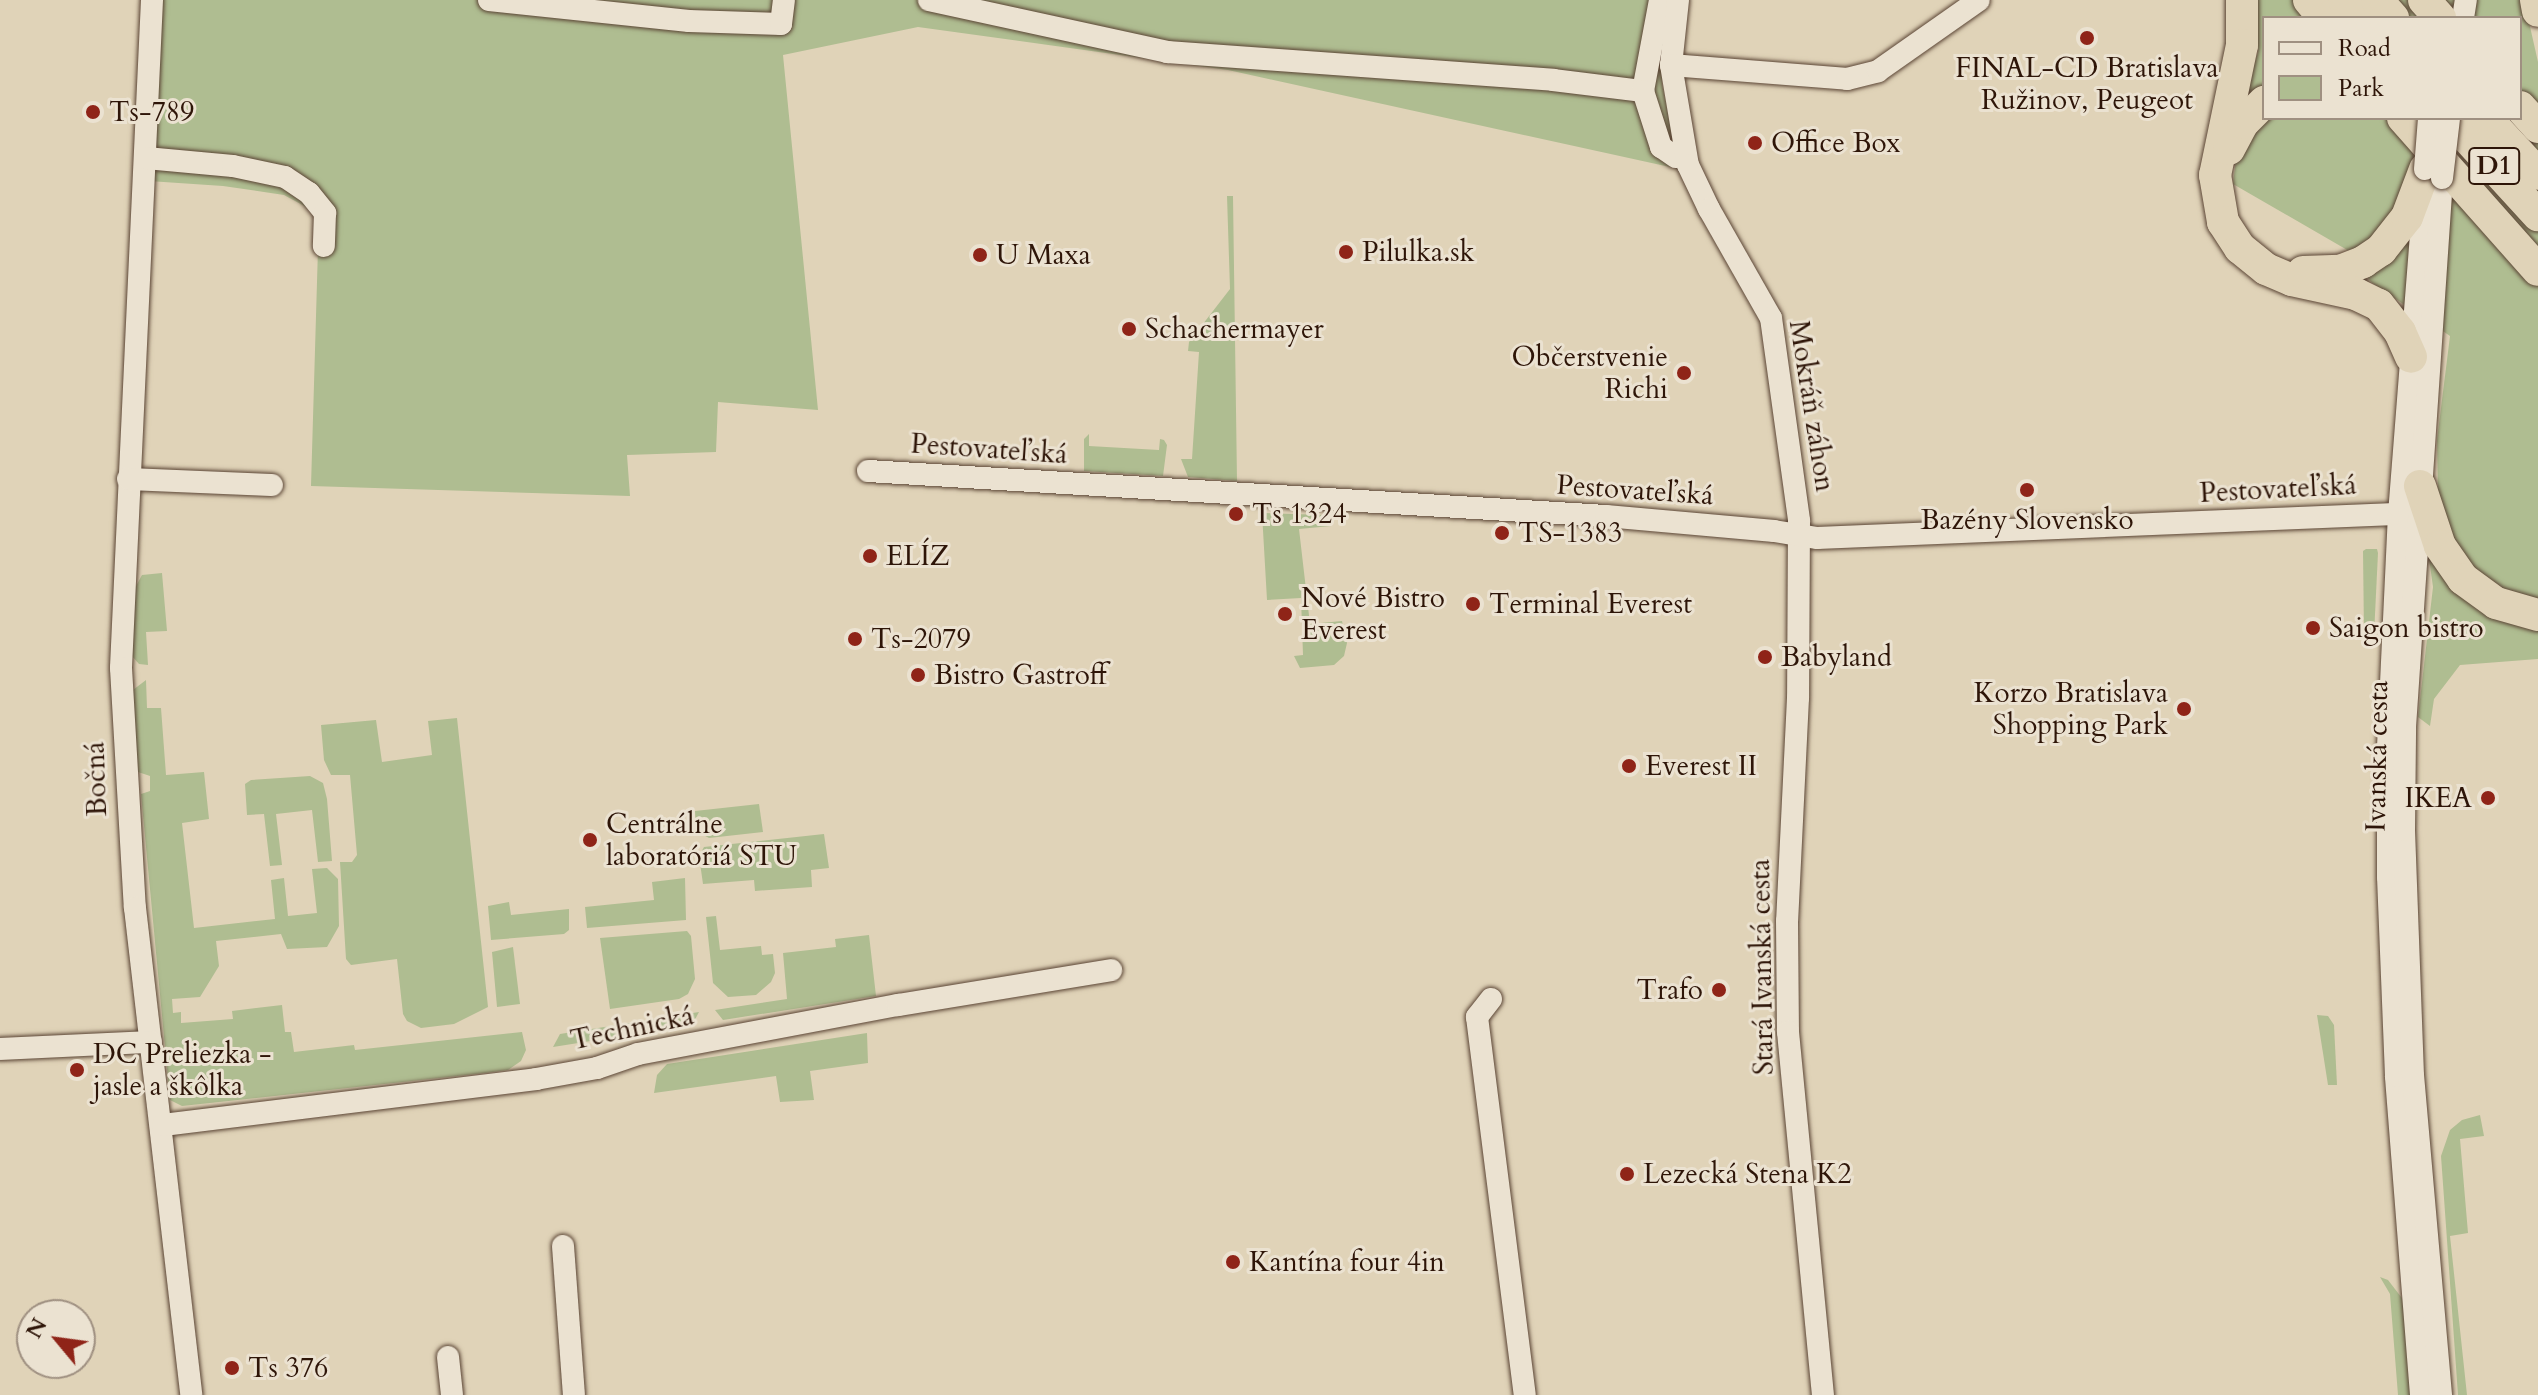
<!DOCTYPE html>
<html>
<head>
<meta charset="utf-8">
<style>
	body { margin:0 }
	#map { position:relative; width:2538px; height:1395px; overflow:hidden; background:#e0d3b8; font-family:Cardo,serif }
	div>[style] { position:absolute }
	[style*='--x'] { left:calc(var(--x)*1px); top:calc(var(--y)*1px); width:calc(var(--w)*1px); rotate:calc(var(--a)*1deg) }
	.green>* { inset:0; background:#afbd91 }
	.roads { filter:drop-shadow(0 0 2px #5a4434) drop-shadow(0 0 2px #5a4434) }
	.minor>* { height:22px; margin:-11px; padding:0 11px; transform-origin:11px; border-radius:11px; background:#ebe2d1 }
	.highway>* { height:32px; margin:-16px; padding:0 16px; transform-origin:16px; border-radius:16px; background:#e0d3b8 }
	.bridges { filter:drop-shadow(0 0 2px #5a4434) drop-shadow(0 0 2px #5a4434) }
	.minor-bridge>* { height:22px; margin:-11px; padding:0 11px; transform-origin:11px; border-radius:11px; background:#ebe2d1 }
	.dots>* { width:22px; height:22px; translate:-50% -50%; box-sizing:border-box; border:4px solid #ebe2d1; border-radius:50% }
	span { translate:-50% -50%; white-space:nowrap; text-align:center; line-height:1.15; -webkit-text-stroke:6px #ebe2d1; paint-order:stroke }
	.shield-label span { padding:2px 6px; background:#ebe2d1; border:2px solid; border-radius:6px; -webkit-text-stroke-width:0 }
	.shield-label { font-size:26px; color:#2e1508; font-weight:700 }
	.poi-label { font-size:28px; color:#2e1508 }
	.left { translate:0 -50%; text-align:left }
	.right { translate:-100% -50%; text-align:right }
	.street-label { font-size:28px; color:#2e1508 }
	.legend { position:absolute; left:2262px; top:16px; width:260px; height:104px; box-sizing:border-box; background:#ebe2d1; border:2px solid #9f9081; margin:0; padding:10px 14px; list-style:none; font-size:24px; color:#2e1508 }
	.legend li { display:flex; align-items:center; gap:16px; height:40px }
	.legend b { width:40px; border:2px solid #9f9081 }
	.north { position:absolute; left:16px; top:1299px; width:80px; height:80px; box-sizing:border-box; background:#ebe2d1; border:2px solid #9f9081; border-radius:50%; rotate:299deg; font-size:22px; font-weight:700; line-height:32px; text-align:center; color:#2e1508 }
	.north::after { content:''; display:block; margin:auto; width:28px; height:36px; background:#8f2418; clip-path:polygon(50% 0,100% 100%,50% 72%,0 100%) }
</style>
</head>
<body>
<div id="map">
	<div class="green">
		<i style="clip-path:polygon(145px 0,1671px 0,1662px 84px,1679px 169px,1228px 70px,918px 27px,783px 55px,818px 410px,718px 402px,716px 452px,627px 455px,630px 496px,311px 486px,319px 214px,284px 195px,223px 186px,134px 180px)"></i>
		<i style="clip-path:polygon(evenodd,2257px 0,2524px 0,2538px 62px,2538px 601px,2493px 587px,2454px 547px,2438px 495px,2437px 440px,2450px 336px,2371px 282px,2349px 251px,2233px 184px,2243px 99px,2258px 52px,2257px 0,2264px 18px,2520px 18px,2520px 118px,2264px 118px,2264px 18px)"></i>
		<i style="clip-path:polygon(1227px 196px,1233px 196px,1237px 481px,1188px 477px,1181px 459px,1192px 459px,1199px 352px,1188px 351px,1189px 342px,1230px 289px)"></i>
		<i style="clip-path:polygon(1089px 434px,1089px 446px,1159px 450px,1160px 439px,1164px 440px,1167px 445px,1163px 476px,1084px 471px,1084px 439px)"></i>
		<i style="clip-path:polygon(1262px 513px,1324px 515px,1331px 526px,1299px 529px,1310px 624px,1342px 621px,1347px 643px,1344px 656px,1334px 665px,1300px 668px,1294px 656px,1303px 655px,1301px 598px,1267px 600px)"></i>
		<i style="clip-path:polygon(2366px 549px,2377px 549px,2378px 553px,2374px 635px,2364px 635px,2363px 551px)"></i>
		<i style="clip-path:polygon(2429px 558px,2538px 626px,2538px 659px,2460px 665px,2434px 699px,2430px 726px,2418px 717px,2433px 587px)"></i>
		<i style="clip-path:polygon(162px 573px,167px 631px,146px 632px,148px 665px,139px 664px,131px 655px,128px 601px,142px 575px)"></i>
		<i style="clip-path:polygon(146px 680px,147px 708px,161px 708px,166px 775px,204px 772px,209px 819px,182px 823px,194px 928px,275px 919px,271px 880px,284px 878px,288px 916px,317px 913px,312px 869px,327px 868px,338px 879px,339px 926px,327px 947px,287px 949px,281px 934px,216px 941px,219px 966px,200px 997px,172px 999px,173px 1013px,181px 1012px,181px 1023px,233px 1019px,232px 1011px,282px 1005px,285px 1032px,291px 1032px,294px 1052px,354px 1045px,355px 1050px,522px 1032px,526px 1050px,521px 1061px,508px 1070px,485px 1073px,182px 1106px,170px 1100px,141px 794px,150px 791px,150px 776px,138px 772px,132px 762px,129px 693px)"></i>
		<i style="clip-path:polygon(457px 718px,488px 1007px,454px 1024px,421px 1028px,407px 1021px,403px 1014px,397px 959px,351px 965px,346px 959px,340px 862px,352px 862px,357px 855px,350px 775px,331px 775px,324px 760px,321px 725px,376px 720px,382px 762px,432px 755px,428px 721px)"></i>
		<i style="clip-path:polygon(310px 776px,323px 783px,327px 799px,332px 861px,318px 862px,312px 810px,276px 814px,282px 865px,270px 866px,264px 814px,247px 815px,245px 784px,251px 780px)"></i>
		<i style="clip-path:polygon(759px 804px,763px 832px,709px 838px,696px 831px,695px 811px)"></i>
		<i style="clip-path:polygon(824px 834px,829px 868px,811px 870px,812px 887px,755px 891px,754px 880px,703px 884px,699px 856px,704px 847px)"></i>
		<i style="clip-path:polygon(685px 878px,686px 920px,587px 928px,585px 907px,654px 900px,652px 882px)"></i>
		<i style="clip-path:polygon(509px 902px,511px 915px,569px 909px,569px 930px,564px 934px,491px 940px,488px 906px)"></i>
		<i style="clip-path:polygon(716px 916px,720px 950px,761px 946px,762px 955px,773px 954px,775px 973px,771px 982px,756px 995px,728px 997px,713px 983px,706px 917px)"></i>
		<i style="clip-path:polygon(687px 931px,691px 936px,695px 979px,688px 994px,679px 999px,610px 1009px,600px 938px)"></i>
		<i style="clip-path:polygon(869px 935px,876px 996px,723px 1020px,715px 1010px,787px 999px,783px 953px,836px 947px,835px 939px)"></i>
		<i style="clip-path:polygon(513px 947px,520px 1004px,497px 1007px,492px 952px)"></i>
		<i style="clip-path:polygon(699px 1012px,692px 1025px,553px 1047px,560px 1034px)"></i>
		<i style="clip-path:polygon(2317px 1015px,2328px 1016px,2334px 1025px,2337px 1085px,2328px 1085px)"></i>
		<i style="clip-path:polygon(867px 1033px,868px 1063px,810px 1071px,814px 1100px,780px 1102px,776px 1076px,654px 1093px,657px 1075px,667px 1064px)"></i>
		<i style="clip-path:polygon(2480px 1115px,2484px 1136px,2460px 1139px,2468px 1233px,2450px 1236px,2467px 1395px,2458px 1395px,2441px 1156px,2450px 1130px,2462px 1120px)"></i>
		<i style="clip-path:polygon(2380px 1277px,2388px 1280px,2405px 1302px,2412px 1395px,2398px 1395px,2390px 1294px)"></i>
	</div>
	<div class="roads">
		<div class="minor">
			<i style="--x:152;--y:0;--w:669;--a:92.66"></i>
			<i style="--x:121;--y:668;--w:240;--a:86.7"></i>
			<i style="--x:135;--y:908;--w:490;--a:83.4"></i>
			<i style="--x:489;--y:0;--w:201;--a:6"></i>
			<i style="--x:689;--y:21;--w:92;--a:1.9"></i>
			<i style="--x:781;--y:24;--w:24;--a:-83"></i>
			<i style="--x:929;--y:0;--w:244;--a:12.3"></i>
			<i style="--x:1167;--y:52;--w:387;--a:4.1"></i>
			<i style="--x:1553;--y:80;--w:91;--a:7"></i>
			<i style="--x:1660;--y:0;--w:93;--a:100.6"></i>
			<i style="--x:1643;--y:91;--w:59;--a:72.2"></i>
			<i style="--x:1661;--y:147;--w:18;--a:34"></i>
			<i style="--x:1678;--y:0;--w:65;--a:96.1"></i>
			<i style="--x:1671;--y:65;--w:101;--a:80.4"></i>
			<i style="--x:1688;--y:165;--w:49;--a:64.5"></i>
			<i style="--x:1709;--y:209;--w:125;--a:60.4"></i>
			<i style="--x:1771;--y:318;--w:205;--a:82.1"></i>
			<i style="--x:1799;--y:521;--w:177;--a:90.3"></i>
			<i style="--x:1798;--y:698;--w:223;--a:92.8"></i>
			<i style="--x:1787;--y:921;--w:111;--a:89.5"></i>
			<i style="--x:1788;--y:1032;--w:365;--a:84.5"></i>
			<i style="--x:2463;--y:18;--w:18;--a:-81"></i>
			<i style="--x:1671;--y:65;--w:177;--a:4.5"></i>
			<i style="--x:1847;--y:79;--w:32;--a:-14"></i>
			<i style="--x:1878;--y:71;--w:123;--a:-35.1"></i>
			<i style="--x:146;--y:158;--w:87;--a:5.3"></i>
			<i style="--x:233;--y:166;--w:53;--a:11.9"></i>
			<i style="--x:285;--y:177;--w:29;--a:34"></i>
			<i style="--x:309;--y:193;--w:26;--a:51"></i>
			<i style="--x:325;--y:213;--w:33;--a:92"></i>
			<i style="--x:868;--y:471;--w:739;--a:3.49"></i>
			<i style="--x:1606;--y:516;--w:169;--a:5.1"></i>
			<i style="--x:1774;--y:531;--w:44;--a:9.2"></i>
			<i style="--x:1817;--y:538;--w:603;--a:-2.38"></i>
			<i style="--x:128;--y:479;--w:144;--a:2.4"></i>
			<i style="--x:1491;--y:999;--w:23;--a:128"></i>
			<i style="--x:1477;--y:1017;--w:381;--a:82.8"></i>
			<i style="--x:0;--y:1049;--w:151;--a:-2.7"></i>
			<i style="--x:163;--y:1125;--w:376;--a:-7"></i>
			<i style="--x:536;--y:1079;--w:62;--a:-10.2"></i>
			<i style="--x:597;--y:1068;--w:43;--a:-18.9"></i>
			<i style="--x:638;--y:1054;--w:265;--a:-10.7"></i>
			<i style="--x:898;--y:1005;--w:216;--a:-9.3"></i>
			<i style="--x:563;--y:1246;--w:149;--a:85.8"></i>
			<i style="--x:448;--y:1357;--w:38;--a:84"></i>
			<i style="--x:2421;--y:1395;--w:320;--a:-94.5"></i>
			<i style="--x:2396;--y:1076;--w:199;--a:-92.3"></i>
			<i style="--x:2388;--y:877;--w:130;--a:-90"></i>
			<i style="--x:2388;--y:747;--w:233;--a:-87.3"></i>
			<i style="--x:2399;--y:514;--w:321;--a:-85.5"></i>
			<i style="--x:2441;--y:1395;--w:320;--a:-95"></i>
			<i style="--x:2413;--y:1076;--w:246;--a:-92.1"></i>
			<i style="--x:2404;--y:830;--w:103;--a:-89.4"></i>
			<i style="--x:2405;--y:727;--w:550;--a:-86.14"></i>
		</div>
		<div class="highway">
			<i style="--x:2242;--y:0;--w:45;--a:90"></i>
			<i style="--x:2242;--y:45;--w:133;--a:101.7"></i>
			<i style="--x:2215;--y:175;--w:48;--a:80.3"></i>
			<i style="--x:2223;--y:222;--w:31;--a:57"></i>
			<i style="--x:2240;--y:248;--w:33;--a:39"></i>
			<i style="--x:2266;--y:269;--w:28;--a:23"></i>
			<i style="--x:2292;--y:280;--w:66;--a:12.3"></i>
			<i style="--x:2356;--y:294;--w:25;--a:26"></i>
			<i style="--x:2379;--y:305;--w:34;--a:52"></i>
			<i style="--x:2400;--y:332;--w:27;--a:66"></i>
			<i style="--x:2309;--y:0;--w:23;--a:50"></i>
			<i style="--x:2344;--y:0;--w:24;--a:48"></i>
			<i style="--x:2377;--y:0;--w:24;--a:48"></i>
			<i style="--x:2424;--y:0;--w:24;--a:48"></i>
			<i style="--x:2536;--y:0;--w:11;--a:80"></i>
			<i style="--x:2520;--y:107;--w:27;--a:48"></i>
			<i style="--x:2403;--y:118;--w:203;--a:48.4"></i>
			<i style="--x:2449;--y:118;--w:132;--a:47.5"></i>
			<i style="--x:2486;--y:118;--w:76;--a:47.1"></i>
			<i style="--x:2229;--y:149;--w:30;--a:-62"></i>
			<i style="--x:2243;--y:123;--w:30;--a:-45"></i>
			<i style="--x:2303;--y:272;--w:37;--a:-2"></i>
			<i style="--x:2340;--y:271;--w:25;--a:-21"></i>
			<i style="--x:2363;--y:262;--w:22;--a:-34"></i>
			<i style="--x:2381;--y:250;--w:42;--a:-51.8"></i>
			<i style="--x:2407;--y:217;--w:51;--a:-69.4"></i>
			<i style="--x:2420;--y:486;--w:63;--a:71.6"></i>
			<i style="--x:2440;--y:546;--w:40;--a:55.1"></i>
			<i style="--x:2463;--y:579;--w:41;--a:36"></i>
			<i style="--x:2496;--y:603;--w:44;--a:15.9"></i>
		</div>
	</div>
	<div class="bridges">
		<div class="minor-bridge">
			<i style="--x:2425;--y:169;--w:51;--a:-85.5"></i>
			<i style="--x:2442;--y:178;--w:60;--a:-83.3"></i>
		</div>
	</div>
	<div class="dots">
		<i style="left:2087px;top:38px;background:#8f2418"></i>
		<i style="left:93px;top:112px;background:#8f2418"></i>
		<i style="left:1755px;top:143px;background:#8f2418"></i>
		<i style="left:1346px;top:252px;background:#8f2418"></i>
		<i style="left:980px;top:255px;background:#8f2418"></i>
		<i style="left:1129px;top:329px;background:#8f2418"></i>
		<i style="left:1684px;top:373px;background:#8f2418"></i>
		<i style="left:2027px;top:490px;background:#8f2418"></i>
		<i style="left:1236px;top:514px;background:#8f2418"></i>
		<i style="left:1502px;top:533px;background:#8f2418"></i>
		<i style="left:870px;top:556px;background:#8f2418"></i>
		<i style="left:1473px;top:604px;background:#8f2418"></i>
		<i style="left:1285px;top:614px;background:#8f2418"></i>
		<i style="left:2313px;top:628px;background:#8f2418"></i>
		<i style="left:855px;top:639px;background:#8f2418"></i>
		<i style="left:1765px;top:657px;background:#8f2418"></i>
		<i style="left:918px;top:675px;background:#8f2418"></i>
		<i style="left:2184px;top:709px;background:#8f2418"></i>
		<i style="left:1629px;top:766px;background:#8f2418"></i>
		<i style="left:2488px;top:798px;background:#8f2418"></i>
		<i style="left:590px;top:840px;background:#8f2418"></i>
		<i style="left:1719px;top:990px;background:#8f2418"></i>
		<i style="left:77px;top:1070px;background:#8f2418"></i>
		<i style="left:1627px;top:1174px;background:#8f2418"></i>
		<i style="left:1233px;top:1262px;background:#8f2418"></i>
		<i style="left:232px;top:1368px;background:#8f2418"></i>
	</div>
	<div class="shield-label">
		<span style="left:2494px;top:166px">D1</span>
	</div>
	<div class="poi-label">
		<span style="left:2087px;top:84px">FINAL-CD Bratislava<br>Ružinov, Peugeot</span>
		<span class="left" style="left:109px;top:112px">Ts-789</span>
		<span class="left" style="left:1771px;top:143px">Office Box</span>
		<span class="left" style="left:1362px;top:252px">Pilulka.sk</span>
		<span class="left" style="left:996px;top:255px">U Maxa</span>
		<span class="left" style="left:1145px;top:329px">Schachermayer</span>
		<span class="right" style="left:1668px;top:373px">Občerstvenie<br>Richi</span>
		<span class="left" style="left:1252px;top:514px">Ts 1324</span>
		<span style="left:2027px;top:520px">Bazény Slovensko</span>
		<span class="left" style="left:1518px;top:533px">TS-1383</span>
		<span class="left" style="left:886px;top:556px">ELÍZ</span>
		<span class="left" style="left:1301px;top:614px">Nové Bistro<br>Everest</span>
		<span class="left" style="left:1489px;top:604px">Terminal Everest</span>
		<span class="left" style="left:2329px;top:628px">Saigon bistro</span>
		<span class="left" style="left:871px;top:639px">Ts-2079</span>
		<span class="left" style="left:1781px;top:657px">Babyland</span>
		<span class="left" style="left:934px;top:675px">Bistro Gastroff</span>
		<span class="right" style="left:2168px;top:709px">Korzo Bratislava<br>Shopping Park</span>
		<span class="left" style="left:1645px;top:766px">Everest II</span>
		<span class="right" style="left:2472px;top:798px">IKEA</span>
		<span class="left" style="left:606px;top:840px">Centrálne<br>laboratóriá STU</span>
		<span class="right" style="left:1703px;top:990px">Trafo</span>
		<span class="left" style="left:93px;top:1070px">DC Preliezka -<br>jasle a škôlka</span>
		<span class="left" style="left:1643px;top:1174px">Lezecká Stena K2</span>
		<span class="left" style="left:1249px;top:1262px">Kantína four 4in</span>
		<span class="left" style="left:248px;top:1368px">Ts 376</span>
	</div>
	<div class="street-label">
		<span style="left:1812px;top:406px;rotate:81deg">Mokráň záhon</span>
		<span style="left:989px;top:449px;rotate:4deg">Pestovateľská</span>
		<span style="left:2278px;top:489px;rotate:-3deg">Pestovateľská</span>
		<span style="left:1635px;top:490px;rotate:4deg">Pestovateľská</span>
		<span style="left:2377px;top:756px;rotate:-89deg">Ivanská cesta</span>
		<span style="left:96px;top:779px;rotate:-92deg">Bočná</span>
		<span style="left:1762px;top:967px;rotate:-91deg">Stará Ivanská cesta</span>
		<span style="left:632px;top:1028px;rotate:-12deg">Technická</span>
	</div>
	<ul class="legend">
	<li><b style="height:10px;background:#ebe2d1"></b>Road</li>
	<li><b style="height:22px;background:#afbd91"></b>Park</li>
	</ul>
	<div class="north">N</div>
</div>
</body>
</html>
